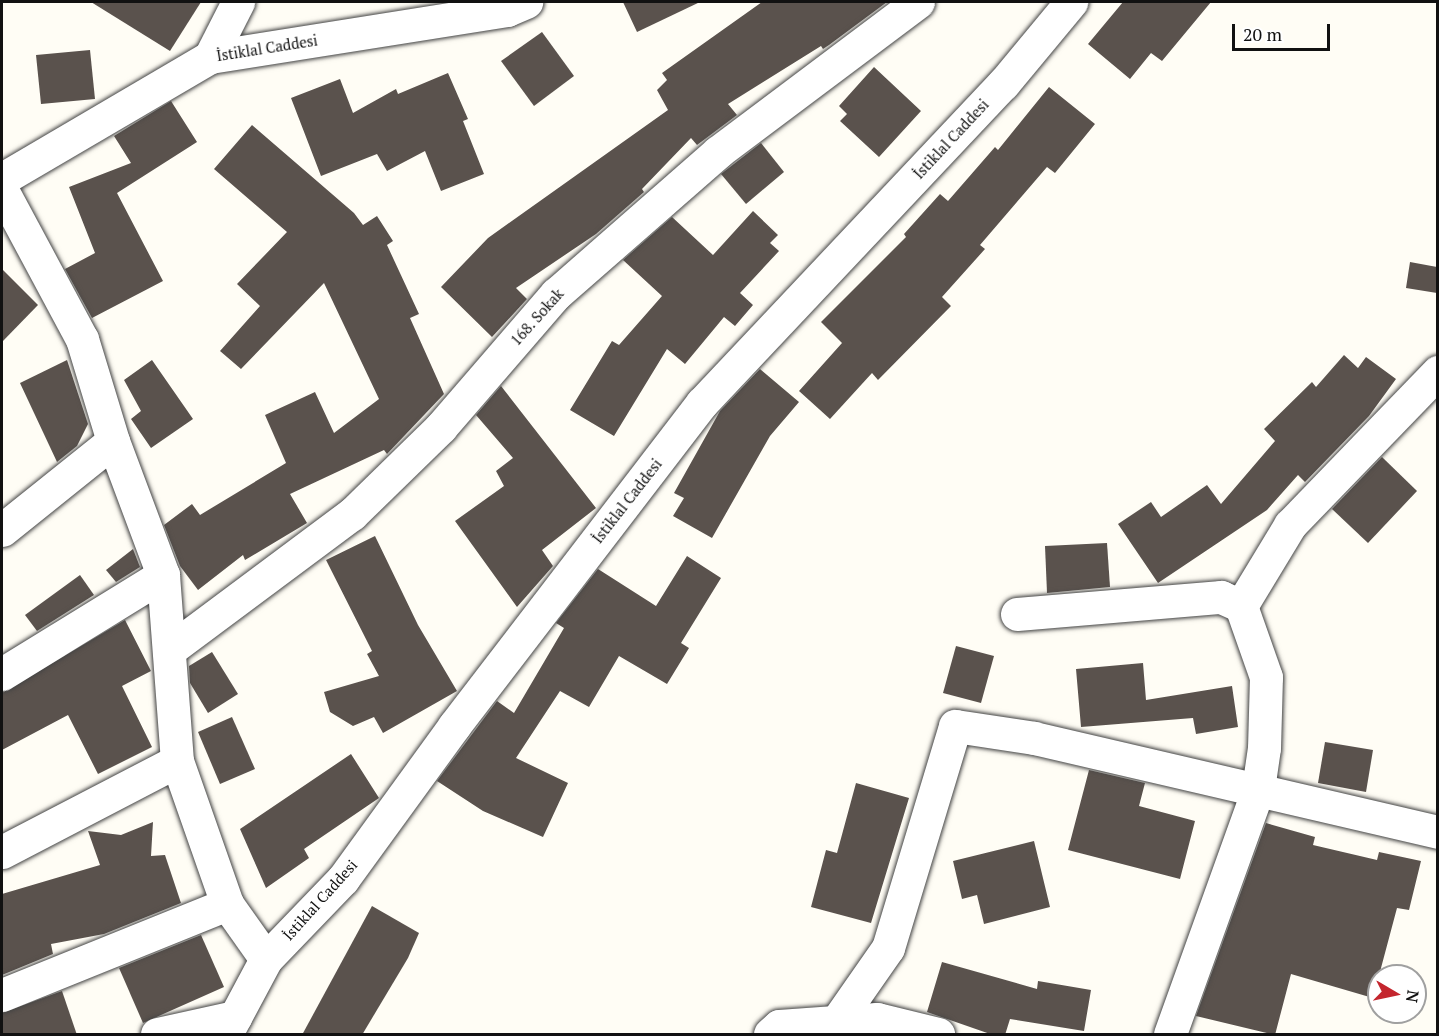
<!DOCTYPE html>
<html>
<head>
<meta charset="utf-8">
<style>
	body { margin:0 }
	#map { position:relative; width:1439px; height:1036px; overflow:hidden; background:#fffdf5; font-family:"PT Serif",serif }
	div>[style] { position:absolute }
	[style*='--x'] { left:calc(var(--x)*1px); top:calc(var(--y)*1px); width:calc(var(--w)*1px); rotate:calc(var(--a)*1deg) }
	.building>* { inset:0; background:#5a524d }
	.roads { filter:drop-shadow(0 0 2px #444) drop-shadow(0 0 2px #444) }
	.minor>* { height:33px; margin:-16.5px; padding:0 16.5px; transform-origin:16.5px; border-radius:16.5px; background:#fff }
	span { translate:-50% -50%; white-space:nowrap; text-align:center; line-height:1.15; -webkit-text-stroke:6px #fff; paint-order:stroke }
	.street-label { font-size:15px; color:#111 }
	.frame { position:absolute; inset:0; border:3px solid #111; pointer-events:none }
	.north { position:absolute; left:1367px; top:964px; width:60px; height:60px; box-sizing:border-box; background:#fff; border:2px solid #a0a0a0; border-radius:50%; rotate:99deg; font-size:16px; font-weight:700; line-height:24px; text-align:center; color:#111 }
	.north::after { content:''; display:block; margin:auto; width:21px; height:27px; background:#c4262e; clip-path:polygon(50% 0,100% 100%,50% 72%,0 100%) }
	.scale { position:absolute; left:1232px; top:24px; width:98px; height:27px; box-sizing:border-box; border:3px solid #111; border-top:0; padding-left:8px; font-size:18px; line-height:21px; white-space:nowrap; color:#111; -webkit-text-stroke:4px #fff; paint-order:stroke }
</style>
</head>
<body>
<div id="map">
	<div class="building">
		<i style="clip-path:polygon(91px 2px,201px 2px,170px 51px)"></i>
		<i style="clip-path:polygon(623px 2px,700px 2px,637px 32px)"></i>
		<i style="clip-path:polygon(762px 2px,887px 2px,829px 45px,823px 49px,821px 46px,728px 104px,737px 115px,697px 145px,691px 138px,642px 189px,644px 192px,596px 234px,516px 288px,527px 299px,492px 337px,441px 287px,488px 238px,668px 110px,657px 90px,667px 80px,662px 73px)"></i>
		<i style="clip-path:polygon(1123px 2px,1211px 2px,1162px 61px,1151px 53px,1130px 79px,1088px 44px)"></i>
		<i style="clip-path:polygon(542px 32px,574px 76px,534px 106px,501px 61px)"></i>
		<i style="clip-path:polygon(90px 50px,95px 99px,41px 104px,36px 55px)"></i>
		<i style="clip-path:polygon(874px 67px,921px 111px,879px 157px,840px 121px,847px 114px,839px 106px)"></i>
		<i style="clip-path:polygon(448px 73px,468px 119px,463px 121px,484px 174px,441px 191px,425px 151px,387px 171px,377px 154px,321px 176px,291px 98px,340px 79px,353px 113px,396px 89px,398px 94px)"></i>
		<i style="clip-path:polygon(1049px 87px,1095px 124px,1055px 173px,1047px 167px,980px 245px,985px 249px,942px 297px,951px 306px,878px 380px,872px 373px,830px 419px,799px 391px,842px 343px,821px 322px,906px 237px,904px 234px,940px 194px,948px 201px,995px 147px,998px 150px)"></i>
		<i style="clip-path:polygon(171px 101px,197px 142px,117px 193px,163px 281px,92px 318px,65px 269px,95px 253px,69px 187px,131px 163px,114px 136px)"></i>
		<i style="clip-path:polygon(252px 125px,354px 213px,363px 225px,377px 216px,393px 241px,387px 245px,419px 314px,410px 318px,444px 394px,387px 454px,384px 450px,290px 494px,307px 523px,245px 560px,243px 555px,198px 590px,180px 566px,164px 525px,192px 504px,200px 515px,286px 463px,265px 415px,315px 392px,334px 433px,379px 399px,324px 283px,241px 369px,220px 351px,260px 306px,237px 284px,287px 232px,214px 169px)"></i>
		<i style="clip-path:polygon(761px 143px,784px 172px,746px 204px,721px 174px)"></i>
		<i style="clip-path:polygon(753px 211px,778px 235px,770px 243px,779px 251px,740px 293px,753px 305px,735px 326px,724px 317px,685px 364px,667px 349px,614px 436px,570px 410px,612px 341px,619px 345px,662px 296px,623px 260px,672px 217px,713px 255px)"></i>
		<i style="clip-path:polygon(1410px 262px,1437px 267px,1437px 293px,1406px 288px)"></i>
		<i style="clip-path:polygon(2px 269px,38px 305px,2px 342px)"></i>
		<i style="clip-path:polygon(1344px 355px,1358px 368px,1366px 357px,1396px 379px,1369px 416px,1305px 482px,1298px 475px,1267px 510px,1158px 583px,1118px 524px,1151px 502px,1161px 517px,1207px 485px,1221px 504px,1275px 441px,1264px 429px,1312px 382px,1316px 387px)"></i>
		<i style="clip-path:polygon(67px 360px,88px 424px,77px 446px,57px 462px,20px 383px)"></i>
		<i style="clip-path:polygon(152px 360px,193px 419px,151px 448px,131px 419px,141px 411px,124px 380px)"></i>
		<i style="clip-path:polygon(760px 369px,799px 402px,770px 436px,712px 538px,673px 516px,684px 498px,674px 493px,720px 411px)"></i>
		<i style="clip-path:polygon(501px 386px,596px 508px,542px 550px,553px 566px,517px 607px,455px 521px,504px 486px,496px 471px,513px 458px,476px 415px)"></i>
		<i style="clip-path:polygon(1382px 457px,1417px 491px,1368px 543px,1332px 509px)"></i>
		<i style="clip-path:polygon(375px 536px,418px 625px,457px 691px,383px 733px,374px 717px,353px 726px,330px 712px,324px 692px,379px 676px,367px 654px,372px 651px,326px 560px)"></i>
		<i style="clip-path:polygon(1107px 543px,1110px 587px,1047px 593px,1045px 546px)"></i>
		<i style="clip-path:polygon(133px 549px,140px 567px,116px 582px,106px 570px)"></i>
		<i style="clip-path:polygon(687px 556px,721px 578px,681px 643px,689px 648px,667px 684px,619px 656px,589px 707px,560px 691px,516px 758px,568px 783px,543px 837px,483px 811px,437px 781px,497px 701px,514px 713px,564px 628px,556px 623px,598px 569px,656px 606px)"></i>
		<i style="clip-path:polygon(80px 575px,94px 595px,37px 631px,25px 615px)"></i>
		<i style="clip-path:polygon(125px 620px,151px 671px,122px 686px,152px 747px,98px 774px,68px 715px,2px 750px,2px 693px)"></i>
		<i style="clip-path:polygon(956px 646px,994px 656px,981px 703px,943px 693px)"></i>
		<i style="clip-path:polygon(212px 652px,238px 694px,208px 713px,190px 683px,189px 666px)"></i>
		<i style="clip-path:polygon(1143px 663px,1146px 700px,1232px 686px,1238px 727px,1196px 734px,1193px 718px,1081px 727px,1076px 669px)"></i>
		<i style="clip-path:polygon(232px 717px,255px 769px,220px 784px,198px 732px)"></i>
		<i style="clip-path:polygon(1325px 742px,1373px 750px,1366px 792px,1318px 783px)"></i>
		<i style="clip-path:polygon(351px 754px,379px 798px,304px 849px,309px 858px,266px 888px,240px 829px)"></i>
		<i style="clip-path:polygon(1089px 770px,1145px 783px,1139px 806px,1195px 821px,1180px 879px,1068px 850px)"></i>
		<i style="clip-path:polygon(856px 783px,909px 798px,871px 923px,811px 907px,826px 850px,837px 853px)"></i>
		<i style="clip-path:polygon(153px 822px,151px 856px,165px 855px,181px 903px,104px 934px,51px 944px,53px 954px,2px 975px,2px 894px,100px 865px,88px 831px,121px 835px)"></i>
		<i style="clip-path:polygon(1266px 823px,1315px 837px,1313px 845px,1377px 860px,1379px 852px,1421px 861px,1409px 910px,1397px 908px,1373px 998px,1291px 974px,1275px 1035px,1196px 1016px)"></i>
		<i style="clip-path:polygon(1034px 841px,1050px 907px,984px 924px,977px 895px,962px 899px,953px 861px)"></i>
		<i style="clip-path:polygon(372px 906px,419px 933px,408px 958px,362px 1035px,302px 1035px)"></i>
		<i style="clip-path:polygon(201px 935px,224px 987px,143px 1023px,119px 968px)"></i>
		<i style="clip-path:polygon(942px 962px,1037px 989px,1038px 981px,1091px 990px,1084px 1031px,1010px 1019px,1005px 1035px,993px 1035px,927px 1012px)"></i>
		<i style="clip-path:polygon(62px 991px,77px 1035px,2px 1035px,2px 1013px)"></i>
	</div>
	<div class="roads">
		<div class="minor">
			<i style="--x:210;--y:57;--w:62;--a:-63"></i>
			<i style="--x:2;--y:179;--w:241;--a:-30.4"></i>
			<i style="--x:210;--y:57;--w:301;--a:-9"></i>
			<i style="--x:507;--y:10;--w:21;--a:-23"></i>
			<i style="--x:2;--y:190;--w:169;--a:61.8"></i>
			<i style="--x:82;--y:339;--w:107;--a:73.1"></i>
			<i style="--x:113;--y:441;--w:143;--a:69.5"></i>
			<i style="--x:163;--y:575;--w:187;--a:85.7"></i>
			<i style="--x:177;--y:761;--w:151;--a:70.7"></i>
			<i style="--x:227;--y:904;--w:67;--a:54.7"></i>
			<i style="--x:2;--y:530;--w:142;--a:-38.7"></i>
			<i style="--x:1017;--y:614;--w:205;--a:-4.8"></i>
			<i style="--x:1221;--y:597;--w:22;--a:24"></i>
			<i style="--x:172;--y:648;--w:224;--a:-36.7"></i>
			<i style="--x:352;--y:514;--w:124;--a:-44.3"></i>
			<i style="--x:441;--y:427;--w:176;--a:-49.2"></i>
			<i style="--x:556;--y:294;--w:215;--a:-41.2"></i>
			<i style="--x:718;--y:152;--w:250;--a:-36.9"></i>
			<i style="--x:2;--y:674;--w:189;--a:-31.6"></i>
			<i style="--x:2;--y:852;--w:197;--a:-27.5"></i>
			<i style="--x:2;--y:995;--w:243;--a:-22"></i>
			<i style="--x:837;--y:1021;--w:89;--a:-55.1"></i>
			<i style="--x:888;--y:948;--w:232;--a:-73.2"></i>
			<i style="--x:955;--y:726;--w:80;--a:8.6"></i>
			<i style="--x:1034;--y:738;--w:415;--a:13.1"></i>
			<i style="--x:157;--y:1034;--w:80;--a:-12.3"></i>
			<i style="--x:226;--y:1034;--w:85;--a:-61.9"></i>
			<i style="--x:266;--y:959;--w:111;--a:-46.1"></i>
			<i style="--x:343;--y:879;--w:189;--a:-54"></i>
			<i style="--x:454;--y:726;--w:407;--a:-52.5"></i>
			<i style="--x:702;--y:403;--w:439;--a:-46.7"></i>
			<i style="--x:1003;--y:84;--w:107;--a:-50.3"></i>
			<i style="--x:770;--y:1034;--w:12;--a:-42"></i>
			<i style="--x:779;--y:1026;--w:98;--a:-4.1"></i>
			<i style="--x:877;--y:1019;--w:63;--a:13.8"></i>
			<i style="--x:1170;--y:1034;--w:260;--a:-70.2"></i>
			<i style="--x:1258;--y:789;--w:41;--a:-81.7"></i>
			<i style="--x:1264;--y:748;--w:71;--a:-88.4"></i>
			<i style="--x:1266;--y:677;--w:75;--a:-109.4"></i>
			<i style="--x:1241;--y:606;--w:95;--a:-58.8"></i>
			<i style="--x:1290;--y:525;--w:213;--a:-46"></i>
		</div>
	</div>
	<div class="street-label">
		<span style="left:267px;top:48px;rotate:-9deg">İstiklal Caddesi</span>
		<span style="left:951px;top:139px;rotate:-47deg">İstiklal Caddesi</span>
		<span style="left:537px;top:317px;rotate:-48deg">168. Sokak</span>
		<span style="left:627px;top:501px;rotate:-52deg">İstiklal Caddesi</span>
		<span style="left:320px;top:900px;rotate:-48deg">İstiklal Caddesi</span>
	</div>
	<div class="frame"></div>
	<div class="north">N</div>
	<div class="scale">20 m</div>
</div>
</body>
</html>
